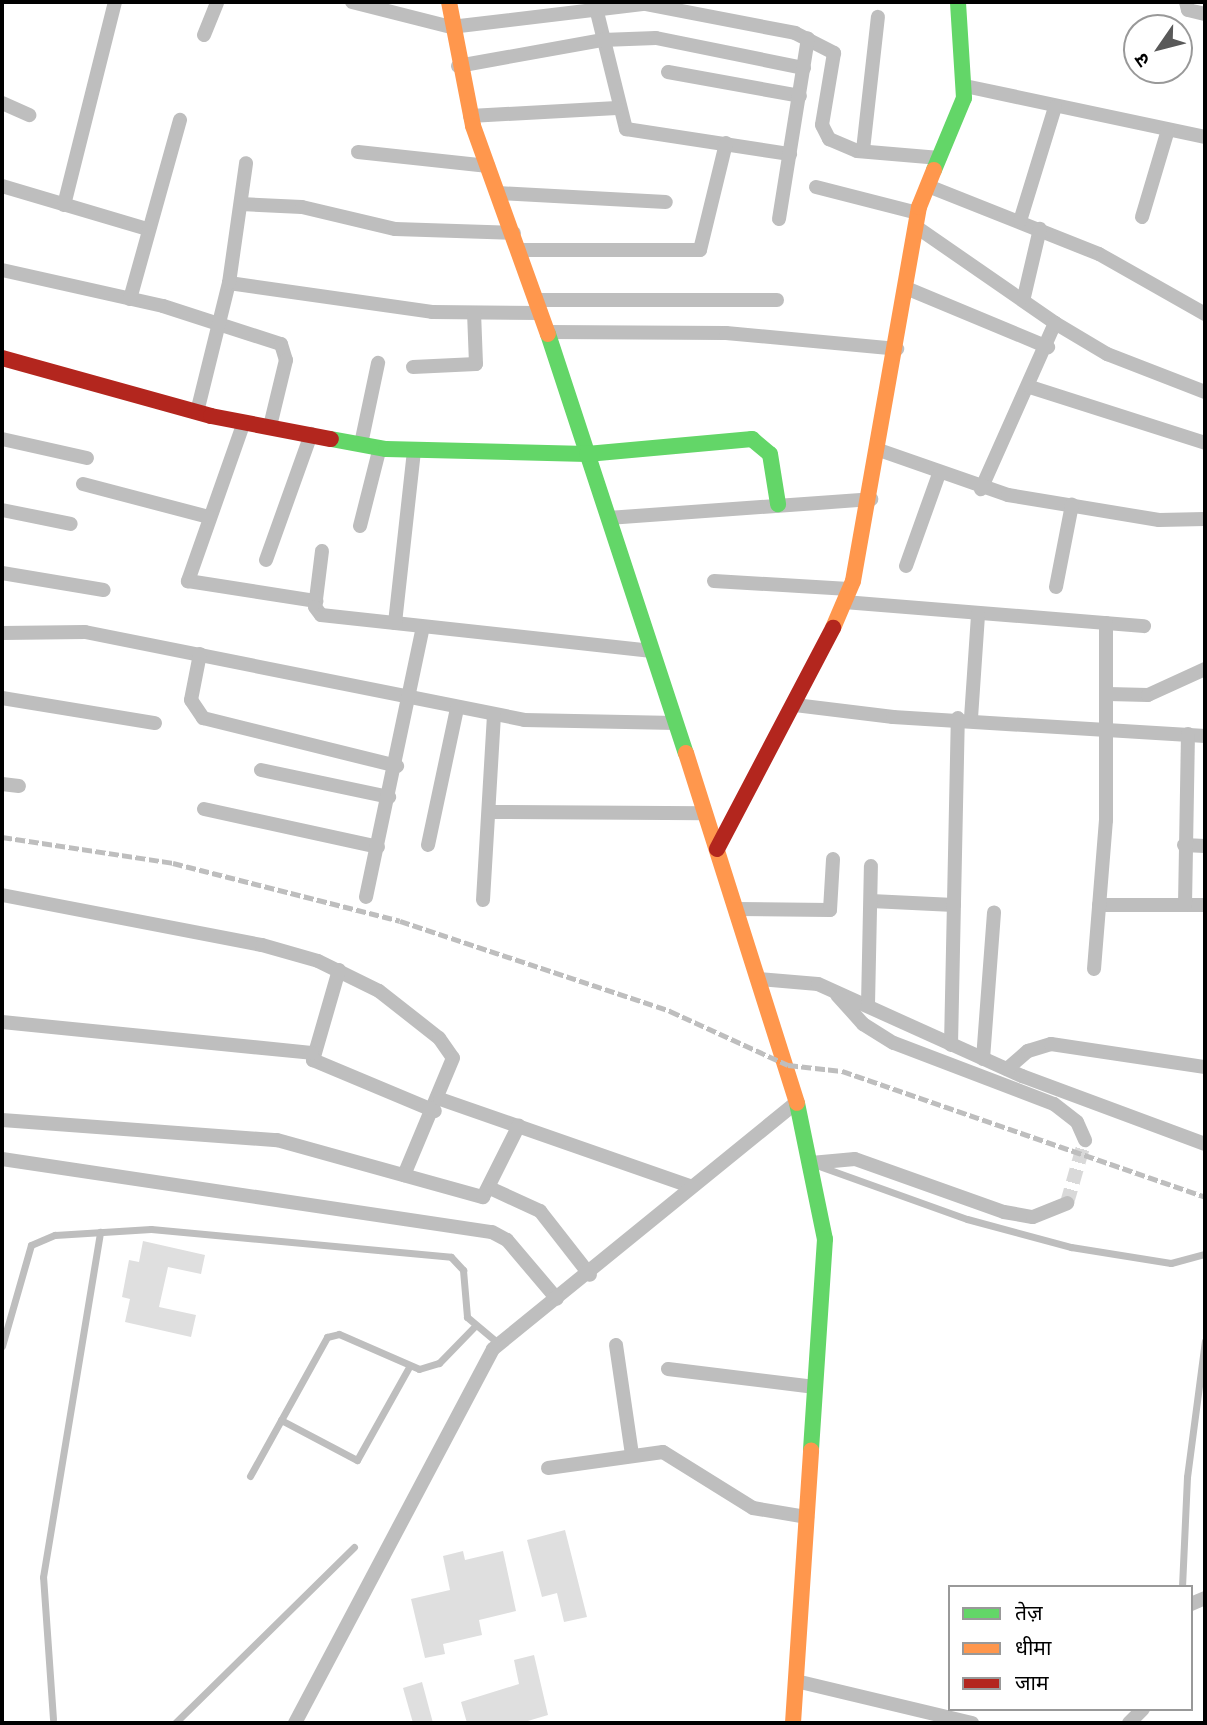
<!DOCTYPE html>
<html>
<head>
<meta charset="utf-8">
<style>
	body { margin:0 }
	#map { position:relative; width:1207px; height:1725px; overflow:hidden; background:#fff; font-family:Jost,"Noto Sans Devanagari",sans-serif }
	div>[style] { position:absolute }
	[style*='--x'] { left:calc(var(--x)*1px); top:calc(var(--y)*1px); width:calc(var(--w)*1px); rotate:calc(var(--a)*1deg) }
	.building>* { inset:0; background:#dfdfdf }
	.street-tunnel>* { height:14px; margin-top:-7px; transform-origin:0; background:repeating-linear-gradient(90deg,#d9d9d9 0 14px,transparent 0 21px) }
	.lane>* { height:7px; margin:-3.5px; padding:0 3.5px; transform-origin:3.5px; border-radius:3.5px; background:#bebebe }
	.street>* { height:14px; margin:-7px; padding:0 7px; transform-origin:7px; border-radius:7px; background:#bebebe }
	.fast>* { height:16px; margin:-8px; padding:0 8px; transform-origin:8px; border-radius:8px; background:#63d668 }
	.slow>* { height:16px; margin:-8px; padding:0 8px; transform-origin:8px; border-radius:8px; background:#ff974d }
	.jam>* { height:16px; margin:-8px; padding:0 8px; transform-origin:8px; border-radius:8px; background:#b3261e }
	.rail>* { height:4.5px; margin-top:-2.25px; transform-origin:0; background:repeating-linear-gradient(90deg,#bebebe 0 10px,transparent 0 13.5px) }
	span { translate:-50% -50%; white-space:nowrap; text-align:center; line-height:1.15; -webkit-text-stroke:5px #fff; paint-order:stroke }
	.frame { position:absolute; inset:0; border:4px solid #000; pointer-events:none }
	.legend { position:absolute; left:948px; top:1585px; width:245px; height:126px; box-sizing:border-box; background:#fff; border:2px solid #999; margin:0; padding:9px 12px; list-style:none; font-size:21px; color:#000 }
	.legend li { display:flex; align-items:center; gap:14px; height:35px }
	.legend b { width:35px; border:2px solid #999 }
	.north { position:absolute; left:1123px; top:14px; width:70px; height:70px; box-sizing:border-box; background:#fff; border:2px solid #999; border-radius:50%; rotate:235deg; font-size:19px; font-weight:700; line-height:28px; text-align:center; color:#000 }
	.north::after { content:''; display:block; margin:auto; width:24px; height:32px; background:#595959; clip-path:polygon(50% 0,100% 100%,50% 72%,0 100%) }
</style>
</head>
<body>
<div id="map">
	<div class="building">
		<i style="clip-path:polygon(143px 1241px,205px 1255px,201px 1274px,168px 1267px,159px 1307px,196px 1315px,191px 1337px,125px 1322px,130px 1299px,122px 1297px,129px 1260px,139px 1262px)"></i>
		<i style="clip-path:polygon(565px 1530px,587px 1617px,564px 1622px,557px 1593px,542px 1597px,527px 1540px)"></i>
		<i style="clip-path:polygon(463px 1551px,465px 1560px,503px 1551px,516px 1611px,479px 1620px,482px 1635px,443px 1644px,445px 1654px,425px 1658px,411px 1599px,450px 1590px,443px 1556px)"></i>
		<i style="clip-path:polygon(534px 1655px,548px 1715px,521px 1723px,467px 1723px,461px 1702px,519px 1684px,514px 1660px)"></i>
		<i style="clip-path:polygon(422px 1682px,433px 1723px,413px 1723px,403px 1688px)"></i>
	</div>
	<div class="street-tunnel">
		<i style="--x:1067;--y:1203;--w:66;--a:-74.1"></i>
	</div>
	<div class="lane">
		<i style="--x:819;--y:1166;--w:157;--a:19.7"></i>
		<i style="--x:967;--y:1219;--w:108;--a:15.1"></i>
		<i style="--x:1071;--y:1247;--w:101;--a:9.1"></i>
		<i style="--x:1171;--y:1263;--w:35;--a:-15"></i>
		<i style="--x:2;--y:1346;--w:105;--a:-74"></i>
		<i style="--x:31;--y:1245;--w:26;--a:-23"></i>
		<i style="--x:55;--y:1235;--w:96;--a:-3.6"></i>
		<i style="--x:151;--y:1229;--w:301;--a:5.3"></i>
		<i style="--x:451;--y:1257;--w:18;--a:47"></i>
		<i style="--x:463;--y:1270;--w:47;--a:85.1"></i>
		<i style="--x:467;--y:1317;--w:40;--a:40"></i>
		<i style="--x:281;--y:1420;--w:86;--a:27.8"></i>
		<i style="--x:357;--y:1460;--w:107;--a:-60.8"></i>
		<i style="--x:250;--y:1476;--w:159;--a:-61"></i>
		<i style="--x:327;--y:1337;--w:12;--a:-14"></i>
		<i style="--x:339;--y:1334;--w:87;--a:23.6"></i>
		<i style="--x:419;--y:1369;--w:21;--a:-17"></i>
		<i style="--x:439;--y:1363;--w:50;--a:-45.8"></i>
		<i style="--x:1182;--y:1587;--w:110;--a:-87.4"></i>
		<i style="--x:1187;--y:1477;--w:137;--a:-82.5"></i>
		<i style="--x:53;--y:1719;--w:142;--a:-94"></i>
		<i style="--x:43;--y:1577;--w:350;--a:-80.6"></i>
		<i style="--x:175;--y:1723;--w:251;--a:-44.5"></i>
	</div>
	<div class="street">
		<i style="--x:352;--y:2;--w:102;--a:14.2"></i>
		<i style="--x:451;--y:27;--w:195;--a:-6.8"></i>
		<i style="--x:645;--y:4;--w:153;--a:10.9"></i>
		<i style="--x:795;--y:33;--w:44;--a:27.1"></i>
		<i style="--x:834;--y:53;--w:73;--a:99.5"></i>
		<i style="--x:822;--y:125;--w:16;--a:63"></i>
		<i style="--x:829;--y:139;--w:30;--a:23"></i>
		<i style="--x:857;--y:151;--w:83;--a:4.8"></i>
		<i style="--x:1186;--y:2;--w:8;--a:76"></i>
		<i style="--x:1188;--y:10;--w:17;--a:13"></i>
		<i style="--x:596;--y:8;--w:125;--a:76.1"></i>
		<i style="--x:626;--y:129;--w:166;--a:8.7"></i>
		<i style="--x:204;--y:35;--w:35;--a:-68"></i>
		<i style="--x:458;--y:66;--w:146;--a:-10.2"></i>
		<i style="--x:602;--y:40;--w:54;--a:-2.1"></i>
		<i style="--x:656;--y:38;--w:151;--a:11.5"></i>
		<i style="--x:668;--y:72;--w:134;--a:10.3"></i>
		<i style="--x:965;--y:86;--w:245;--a:12"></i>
		<i style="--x:2;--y:103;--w:30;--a:24"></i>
		<i style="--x:470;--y:116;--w:147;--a:-3.1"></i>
		<i style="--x:863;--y:150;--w:134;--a:-83.6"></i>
		<i style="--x:358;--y:152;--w:131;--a:6.1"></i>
		<i style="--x:2;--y:186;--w:151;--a:16.5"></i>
		<i style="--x:928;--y:186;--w:184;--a:21.7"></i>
		<i style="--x:1099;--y:254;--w:122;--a:29.5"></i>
		<i style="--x:816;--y:187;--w:105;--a:14.3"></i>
		<i style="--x:498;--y:193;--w:168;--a:3.1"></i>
		<i style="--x:241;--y:204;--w:61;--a:2.8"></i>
		<i style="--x:302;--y:207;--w:96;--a:13.3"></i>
		<i style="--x:395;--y:229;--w:119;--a:1.9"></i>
		<i style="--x:64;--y:205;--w:209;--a:-75.9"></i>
		<i style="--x:1142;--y:217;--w:91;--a:-73.4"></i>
		<i style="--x:779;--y:219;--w:183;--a:-80.9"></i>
		<i style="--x:1020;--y:221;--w:119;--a:-72.9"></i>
		<i style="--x:915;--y:226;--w:170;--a:34.7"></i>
		<i style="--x:1055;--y:323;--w:182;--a:114"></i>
		<i style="--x:520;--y:250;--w:180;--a:0"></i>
		<i style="--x:700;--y:250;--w:110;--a:-76.3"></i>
		<i style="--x:2;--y:270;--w:165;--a:12.6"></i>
		<i style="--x:163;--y:306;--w:124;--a:17.9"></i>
		<i style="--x:281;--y:344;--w:17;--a:73"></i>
		<i style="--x:286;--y:360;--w:68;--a:103.6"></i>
		<i style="--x:229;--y:283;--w:205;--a:8.1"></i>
		<i style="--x:432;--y:312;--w:109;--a:0.5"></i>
		<i style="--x:906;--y:288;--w:154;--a:22.6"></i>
		<i style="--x:1024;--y:297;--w:70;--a:-76.8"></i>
		<i style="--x:130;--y:299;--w:186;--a:-74.4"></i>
		<i style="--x:537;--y:300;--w:240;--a:0"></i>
		<i style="--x:1055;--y:323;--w:61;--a:30.8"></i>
		<i style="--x:1107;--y:354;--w:105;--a:21.2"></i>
		<i style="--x:547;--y:332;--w:179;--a:0.3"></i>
		<i style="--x:726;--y:333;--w:172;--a:5.3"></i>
		<i style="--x:413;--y:367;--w:63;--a:-2.7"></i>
		<i style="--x:476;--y:364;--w:51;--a:-92.2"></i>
		<i style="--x:1030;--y:387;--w:184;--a:17.7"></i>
		<i style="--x:197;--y:412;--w:133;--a:-76.1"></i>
		<i style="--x:229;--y:283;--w:121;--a:-81.9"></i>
		<i style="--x:244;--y:422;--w:169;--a:109.4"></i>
		<i style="--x:188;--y:581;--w:130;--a:8.9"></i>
		<i style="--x:2;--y:439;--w:87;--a:12.6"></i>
		<i style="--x:361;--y:444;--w:83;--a:-78.1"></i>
		<i style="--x:879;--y:450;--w:137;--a:19.2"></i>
		<i style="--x:1008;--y:495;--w:153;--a:9.4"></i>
		<i style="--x:1159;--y:520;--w:46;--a:-1.2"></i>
		<i style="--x:83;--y:484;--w:130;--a:14.7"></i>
		<i style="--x:2;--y:510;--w:70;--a:11.5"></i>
		<i style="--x:608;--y:518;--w:264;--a:-4.1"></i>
		<i style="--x:360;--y:526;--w:81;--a:-75.8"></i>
		<i style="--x:322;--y:551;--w:56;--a:97.1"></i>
		<i style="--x:315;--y:607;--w:10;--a:53"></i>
		<i style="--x:321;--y:615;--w:333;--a:6.2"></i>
		<i style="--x:266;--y:560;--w:134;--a:-70.3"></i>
		<i style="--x:906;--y:566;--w:98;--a:-70.3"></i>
		<i style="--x:2;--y:573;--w:103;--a:9.5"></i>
		<i style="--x:714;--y:581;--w:135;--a:3.4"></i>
		<i style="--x:1056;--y:587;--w:84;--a:-79"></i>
		<i style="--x:844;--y:602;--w:301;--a:4.6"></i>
		<i style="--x:395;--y:623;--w:172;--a:-83.7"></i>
		<i style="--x:2;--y:633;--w:83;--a:-0.7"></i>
		<i style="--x:85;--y:632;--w:448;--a:11.3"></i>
		<i style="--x:524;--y:720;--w:152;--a:1.1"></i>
		<i style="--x:200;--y:654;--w:47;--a:101.1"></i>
		<i style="--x:191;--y:700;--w:22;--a:56"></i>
		<i style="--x:203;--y:718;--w:200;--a:13.9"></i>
		<i style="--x:1108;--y:694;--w:40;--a:1.4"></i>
		<i style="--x:1148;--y:695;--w:63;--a:-24.5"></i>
		<i style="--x:2;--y:698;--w:155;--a:9.3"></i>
		<i style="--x:795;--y:705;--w:99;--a:7"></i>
		<i style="--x:893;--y:717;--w:313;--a:3.5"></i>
		<i style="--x:971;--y:718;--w:104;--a:-86.1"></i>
		<i style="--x:261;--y:770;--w:131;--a:11.9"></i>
		<i style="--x:2;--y:784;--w:17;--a:7"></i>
		<i style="--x:204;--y:809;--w:178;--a:12.3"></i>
		<i style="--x:490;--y:812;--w:215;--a:0.3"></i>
		<i style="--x:428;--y:845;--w:140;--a:-78"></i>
		<i style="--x:1184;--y:845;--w:21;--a:3"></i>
		<i style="--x:2;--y:895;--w:265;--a:10.9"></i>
		<i style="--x:262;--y:945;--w:58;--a:15.9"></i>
		<i style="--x:318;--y:961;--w:68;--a:26.2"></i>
		<i style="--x:379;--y:991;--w:76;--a:38.1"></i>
		<i style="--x:439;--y:1038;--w:24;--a:55"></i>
		<i style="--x:453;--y:1058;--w:127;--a:112.7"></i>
		<i style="--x:366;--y:897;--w:276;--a:-78.1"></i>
		<i style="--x:483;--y:900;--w:185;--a:-86.6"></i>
		<i style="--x:871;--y:901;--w:83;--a:2.8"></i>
		<i style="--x:1099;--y:905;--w:106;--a:0"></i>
		<i style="--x:1185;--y:905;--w:171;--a:-89"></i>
		<i style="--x:737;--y:909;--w:93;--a:0.6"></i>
		<i style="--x:830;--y:910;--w:51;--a:-86.6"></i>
		<i style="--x:1094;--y:969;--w:149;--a:-85.4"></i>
		<i style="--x:1106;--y:820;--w:197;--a:-90"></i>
		<i style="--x:339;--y:970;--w:94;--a:106.1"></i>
		<i style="--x:313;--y:1060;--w:132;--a:22.7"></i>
		<i style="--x:760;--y:979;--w:58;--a:4.9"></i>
		<i style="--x:818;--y:984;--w:224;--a:24.3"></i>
		<i style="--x:1022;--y:1076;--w:195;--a:20.4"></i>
		<i style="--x:837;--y:995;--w:39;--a:48"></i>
		<i style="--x:863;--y:1024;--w:36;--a:32"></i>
		<i style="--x:894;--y:1043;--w:171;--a:20.9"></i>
		<i style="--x:1054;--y:1104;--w:29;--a:38"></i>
		<i style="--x:1077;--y:1122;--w:20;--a:66"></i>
		<i style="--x:868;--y:1005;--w:139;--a:-88.8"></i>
		<i style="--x:2;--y:1022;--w:311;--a:5.7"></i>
		<i style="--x:951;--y:1045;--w:327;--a:-88.8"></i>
		<i style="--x:983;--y:1059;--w:147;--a:-85.7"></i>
		<i style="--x:1007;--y:1069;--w:28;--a:-41"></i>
		<i style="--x:1028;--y:1051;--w:24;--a:-17"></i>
		<i style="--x:1051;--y:1044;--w:156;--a:8.5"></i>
		<i style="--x:440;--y:1099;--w:267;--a:19.2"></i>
		<i style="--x:2;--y:1120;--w:276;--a:4.2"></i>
		<i style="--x:277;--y:1140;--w:214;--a:15.5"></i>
		<i style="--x:483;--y:1197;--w:80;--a:-63.4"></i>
		<i style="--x:2;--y:1159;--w:495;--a:8.5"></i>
		<i style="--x:492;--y:1232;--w:17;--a:28"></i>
		<i style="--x:507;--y:1240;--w:77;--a:49.7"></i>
		<i style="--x:811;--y:1163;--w:44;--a:-5.2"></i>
		<i style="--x:855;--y:1159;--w:158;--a:19.6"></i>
		<i style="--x:1004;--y:1212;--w:29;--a:10"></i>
		<i style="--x:1033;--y:1217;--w:37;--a:-22"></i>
		<i style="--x:492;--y:1189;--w:53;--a:24.6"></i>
		<i style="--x:540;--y:1211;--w:81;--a:52"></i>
		<i style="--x:616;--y:1345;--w:111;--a:81.7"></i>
		<i style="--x:668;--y:1369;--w:148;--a:7"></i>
		<i style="--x:548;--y:1468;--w:116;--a:-7.9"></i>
		<i style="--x:663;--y:1452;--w:106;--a:31.9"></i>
		<i style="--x:753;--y:1508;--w:55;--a:9.5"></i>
		<i style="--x:1191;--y:1604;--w:15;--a:-23"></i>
		<i style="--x:796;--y:1681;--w:181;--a:13.4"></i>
		<i style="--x:295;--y:1723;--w:423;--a:-62.1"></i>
		<i style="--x:493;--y:1349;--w:392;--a:-39.1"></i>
		<i style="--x:1129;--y:1723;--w:20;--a:-45"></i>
	</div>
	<div class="fast">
		<i style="--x:934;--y:170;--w:78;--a:-67.4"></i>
		<i style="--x:964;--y:98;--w:96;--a:-93.6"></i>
		<i style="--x:548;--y:334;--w:441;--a:71.8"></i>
		<i style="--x:331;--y:439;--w:56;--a:10.3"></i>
		<i style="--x:386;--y:449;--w:201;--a:1.4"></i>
		<i style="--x:587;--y:454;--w:166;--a:-5.2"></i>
		<i style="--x:752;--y:439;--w:23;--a:40"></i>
		<i style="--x:770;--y:454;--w:51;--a:80.9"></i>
		<i style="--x:797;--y:1103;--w:139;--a:78.4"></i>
		<i style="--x:825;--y:1239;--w:212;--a:93.8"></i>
	</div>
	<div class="slow">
		<i style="--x:449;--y:2;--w:126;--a:79"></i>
		<i style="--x:473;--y:126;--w:221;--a:70.2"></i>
		<i style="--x:833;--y:628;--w:51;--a:-66.9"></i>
		<i style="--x:853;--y:581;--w:380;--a:-80"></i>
		<i style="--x:919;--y:207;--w:40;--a:-68"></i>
		<i style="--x:686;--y:753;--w:367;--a:72.4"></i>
		<i style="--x:793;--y:1723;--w:273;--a:-86.2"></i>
	</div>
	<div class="jam">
		<i style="--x:2;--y:358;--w:217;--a:15.5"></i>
		<i style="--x:211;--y:416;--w:122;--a:10.9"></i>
		<i style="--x:717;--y:849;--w:250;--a:-62.3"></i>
	</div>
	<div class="rail">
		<i style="--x:2;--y:837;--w:173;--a:8.6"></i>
		<i style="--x:173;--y:863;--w:234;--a:14.3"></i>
		<i style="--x:400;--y:921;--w:285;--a:18.4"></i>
		<i style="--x:670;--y:1011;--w:130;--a:24.6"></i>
		<i style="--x:788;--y:1065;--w:54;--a:6.3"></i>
		<i style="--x:842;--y:1071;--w:384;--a:19.1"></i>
	</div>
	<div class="frame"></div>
	<ul class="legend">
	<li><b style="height:9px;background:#63d668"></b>तेज़</li>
	<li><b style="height:9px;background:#ff974d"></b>धीमा</li>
	<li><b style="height:9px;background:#b3261e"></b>जाम</li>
	</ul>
	<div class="north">उ</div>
</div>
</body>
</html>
